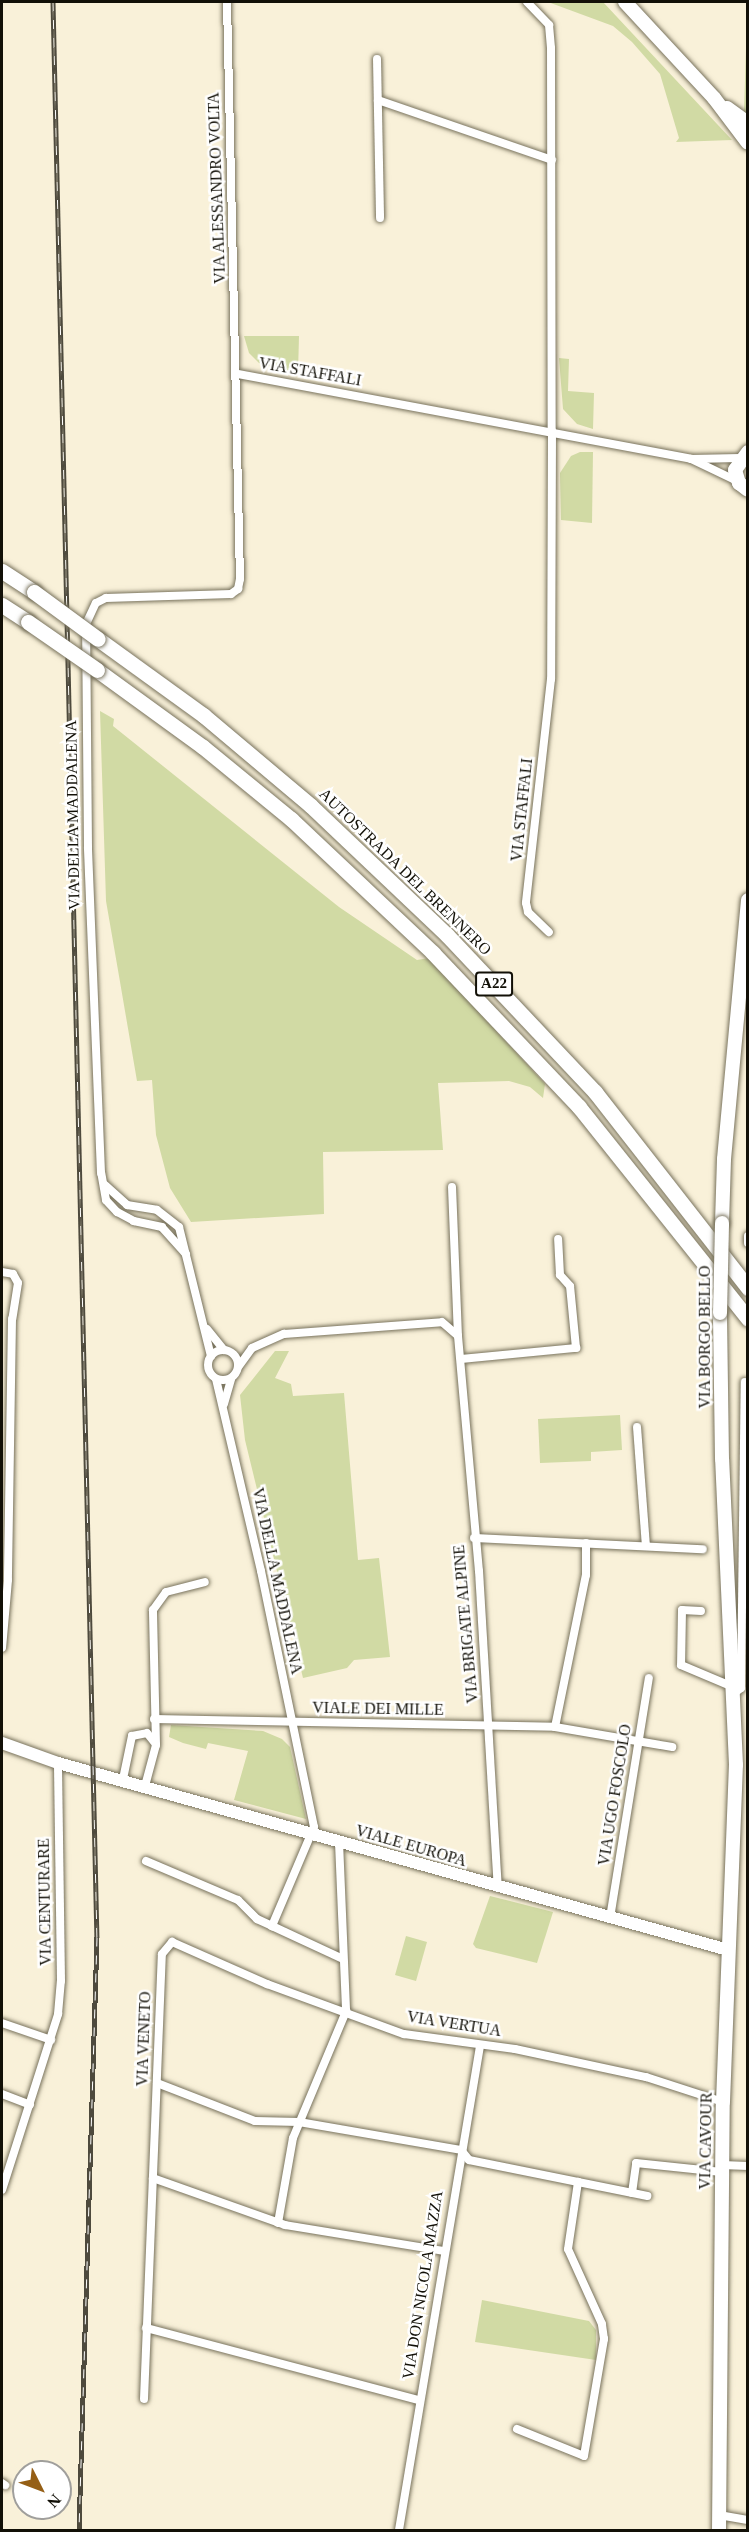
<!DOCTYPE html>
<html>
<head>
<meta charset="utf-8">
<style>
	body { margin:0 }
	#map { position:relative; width:749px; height:2532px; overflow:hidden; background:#f9f1d9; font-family:Georgia,serif }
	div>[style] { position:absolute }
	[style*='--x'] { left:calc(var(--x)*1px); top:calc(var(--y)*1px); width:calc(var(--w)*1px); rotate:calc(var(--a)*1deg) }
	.green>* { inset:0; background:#d1daa4 }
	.roads { filter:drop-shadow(0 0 2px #78725c) drop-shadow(0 0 2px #78725c) }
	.street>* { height:8px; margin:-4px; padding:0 4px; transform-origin:4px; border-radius:4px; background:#fff }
	.street>.ring { margin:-4px; padding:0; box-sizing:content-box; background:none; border:8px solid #fff; border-radius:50% }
	.secondary>* { height:12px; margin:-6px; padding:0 6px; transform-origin:6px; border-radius:6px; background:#fff }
	.primary>* { height:14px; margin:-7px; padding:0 7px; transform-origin:7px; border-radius:7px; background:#fff }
	.highway>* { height:15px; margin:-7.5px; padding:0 7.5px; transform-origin:7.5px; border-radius:7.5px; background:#fff }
	.rail>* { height:5px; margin-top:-2.5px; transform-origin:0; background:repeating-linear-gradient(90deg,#fff 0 9px,#4e4a3d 0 18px); box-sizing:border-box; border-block:2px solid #4e4a3d }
	.bridges { filter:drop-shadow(0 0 2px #78725c) drop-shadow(0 0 2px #78725c) }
	.primary-bridge>* { height:14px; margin:-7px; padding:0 7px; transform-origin:7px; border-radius:7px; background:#fff }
	.highway-bridge>* { height:15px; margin:-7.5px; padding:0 7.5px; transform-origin:7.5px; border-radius:7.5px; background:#fff }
	span { translate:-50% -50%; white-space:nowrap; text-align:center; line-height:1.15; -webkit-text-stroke:5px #fff; paint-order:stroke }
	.shield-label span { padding:2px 4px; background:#fff; border:2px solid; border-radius:4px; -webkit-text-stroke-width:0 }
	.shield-label { font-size:15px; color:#121007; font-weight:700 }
	.street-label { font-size:16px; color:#121007 }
	.frame { position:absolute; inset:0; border:3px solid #121007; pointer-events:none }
	.north { position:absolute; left:12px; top:2460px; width:60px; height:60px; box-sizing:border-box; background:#fff; border:2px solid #a09f9c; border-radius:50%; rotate:132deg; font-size:16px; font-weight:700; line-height:24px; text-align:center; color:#121007 }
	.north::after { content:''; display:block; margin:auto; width:21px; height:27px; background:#955f16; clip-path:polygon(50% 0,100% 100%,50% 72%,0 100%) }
</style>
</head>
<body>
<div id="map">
	<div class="green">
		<i style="clip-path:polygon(548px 2px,603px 2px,732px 140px,676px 142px,679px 138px,660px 74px,632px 42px,613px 26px)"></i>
		<i style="clip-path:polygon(747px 16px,747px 117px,744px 112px)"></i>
		<i style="clip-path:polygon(244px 336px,299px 336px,298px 373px,259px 363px,249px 353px)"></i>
		<i style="clip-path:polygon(559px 358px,569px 359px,568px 391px,594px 393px,593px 429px,577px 424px,563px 409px)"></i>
		<i style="clip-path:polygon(580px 452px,593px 452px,592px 523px,561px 520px,560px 473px,571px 456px)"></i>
		<i style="clip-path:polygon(100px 711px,114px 719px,113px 726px,339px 907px,417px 960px,429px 958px,545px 1084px,543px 1098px,530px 1087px,509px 1081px,438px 1083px,443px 1150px,323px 1152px,324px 1214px,191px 1222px,170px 1188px,156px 1135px,152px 1080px,137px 1081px,119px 976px,106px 901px)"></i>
		<i style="clip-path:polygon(275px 1351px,289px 1351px,275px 1378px,291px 1384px,293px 1396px,344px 1393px,358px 1560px,379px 1558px,390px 1657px,354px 1660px,347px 1668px,303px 1678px,245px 1440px,240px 1395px)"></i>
		<i style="clip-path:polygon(620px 1415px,622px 1450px,591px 1452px,591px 1461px,540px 1463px,538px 1419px)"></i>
		<i style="clip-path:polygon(171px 1725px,263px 1731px,282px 1739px,290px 1747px,306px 1819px,234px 1800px,248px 1751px,208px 1743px,206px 1749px,183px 1743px,169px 1737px)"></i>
		<i style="clip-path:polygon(490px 1896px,553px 1912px,537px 1963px,476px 1948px,473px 1944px)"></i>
		<i style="clip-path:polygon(406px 1936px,427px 1942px,416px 1981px,395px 1975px)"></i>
		<i style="clip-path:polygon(482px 2300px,589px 2321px,596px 2330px,596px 2360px,475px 2342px)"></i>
	</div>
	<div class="roads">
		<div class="street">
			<i style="--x:527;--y:2;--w:32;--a:46"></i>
			<i style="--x:549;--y:25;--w:23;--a:85"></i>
			<i style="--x:551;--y:48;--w:383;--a:89.9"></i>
			<i style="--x:552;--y:431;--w:248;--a:90.2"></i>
			<i style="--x:551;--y:679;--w:225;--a:96.4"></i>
			<i style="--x:526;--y:903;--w:9;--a:77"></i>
			<i style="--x:528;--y:912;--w:29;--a:44"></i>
			<i style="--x:377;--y:59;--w:159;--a:88.9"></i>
			<i style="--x:378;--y:100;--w:184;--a:19"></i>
			<i style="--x:238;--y:374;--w:461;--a:10.6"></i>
			<i style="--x:737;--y:481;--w:51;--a:-154.4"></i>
			<i style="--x:691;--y:459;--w:49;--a:-1.2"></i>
			<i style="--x:105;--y:1185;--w:30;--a:42"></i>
			<i style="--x:127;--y:1205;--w:30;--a:9"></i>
			<i style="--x:157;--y:1210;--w:28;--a:38"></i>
			<i style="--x:179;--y:1227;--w:133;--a:76.1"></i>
			<i style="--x:452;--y:1187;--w:149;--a:87.7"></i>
			<i style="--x:458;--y:1336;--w:236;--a:84.9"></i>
			<i style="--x:479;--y:1571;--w:317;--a:86.6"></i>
			<i style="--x:748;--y:1236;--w:7;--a:90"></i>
			<i style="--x:186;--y:1254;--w:36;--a:-132"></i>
			<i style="--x:162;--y:1227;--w:29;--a:-168"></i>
			<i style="--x:134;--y:1221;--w:19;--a:-152"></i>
			<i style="--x:117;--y:1212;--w:16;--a:-133"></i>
			<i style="--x:106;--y:1200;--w:27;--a:-100"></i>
			<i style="--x:101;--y:1173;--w:326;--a:-92.3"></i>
			<i style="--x:88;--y:847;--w:223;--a:-90.5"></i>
			<i style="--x:86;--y:624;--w:23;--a:-65"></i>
			<i style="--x:96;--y:603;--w:11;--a:-27"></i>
			<i style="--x:106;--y:598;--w:125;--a:-1.8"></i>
			<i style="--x:231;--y:594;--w:9;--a:-36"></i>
			<i style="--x:238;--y:589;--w:10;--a:-79"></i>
			<i style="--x:240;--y:579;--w:577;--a:-91.29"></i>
			<i style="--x:2;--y:1272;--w:11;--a:10"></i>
			<i style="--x:13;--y:1274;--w:10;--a:61"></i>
			<i style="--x:18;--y:1283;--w:36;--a:99"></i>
			<i style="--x:12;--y:1319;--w:261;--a:90.9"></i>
			<i style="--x:8;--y:1580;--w:68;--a:95"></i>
			<i style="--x:207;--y:1329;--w:27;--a:51"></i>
			<i class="ring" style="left:208px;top:1350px;width:22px;height:22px"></i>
			<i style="--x:461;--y:1359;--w:116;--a:-5.5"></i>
			<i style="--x:576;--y:1348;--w:62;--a:-95.5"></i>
			<i style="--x:570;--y:1286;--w:15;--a:-132"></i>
			<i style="--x:560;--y:1275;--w:36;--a:-93"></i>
			<i style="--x:239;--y:1366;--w:22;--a:-54"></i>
			<i style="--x:252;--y:1348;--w:35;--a:-24"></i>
			<i style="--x:284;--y:1334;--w:158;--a:-4.3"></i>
			<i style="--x:442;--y:1322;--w:21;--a:41"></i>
			<i style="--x:216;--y:1379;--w:197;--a:76.8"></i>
			<i style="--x:261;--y:1571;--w:261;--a:78.3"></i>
			<i style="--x:314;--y:1827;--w:108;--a:113"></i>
			<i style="--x:272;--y:1926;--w:78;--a:24.9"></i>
			<i style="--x:224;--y:1404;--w:26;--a:-74"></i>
			<i style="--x:637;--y:1427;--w:119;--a:85.7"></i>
			<i style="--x:474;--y:1538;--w:229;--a:2.8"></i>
			<i style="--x:701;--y:1611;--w:19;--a:-177"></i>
			<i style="--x:682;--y:1610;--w:55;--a:91"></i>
			<i style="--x:681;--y:1665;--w:56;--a:22.9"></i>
			<i style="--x:733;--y:1694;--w:10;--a:-37"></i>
			<i style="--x:741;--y:1688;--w:306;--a:-89.3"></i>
			<i style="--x:154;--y:1719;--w:401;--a:1.1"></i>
			<i style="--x:555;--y:1727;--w:119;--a:9.7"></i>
			<i style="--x:555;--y:1727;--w:155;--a:-78.5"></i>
			<i style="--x:586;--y:1575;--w:32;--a:-90"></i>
			<i style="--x:123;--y:1779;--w:44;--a:-78.2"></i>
			<i style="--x:132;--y:1736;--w:15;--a:-11"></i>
			<i style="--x:147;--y:1733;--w:14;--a:51"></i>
			<i style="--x:145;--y:1786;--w:42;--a:-75"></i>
			<i style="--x:156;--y:1745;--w:135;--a:-91.3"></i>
			<i style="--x:153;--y:1610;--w:22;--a:-54"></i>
			<i style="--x:166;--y:1592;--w:40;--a:-14.4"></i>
			<i style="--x:339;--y:1842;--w:169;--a:87.6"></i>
			<i style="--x:146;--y:1861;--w:100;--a:23"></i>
			<i style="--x:238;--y:1900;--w:27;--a:45"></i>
			<i style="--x:257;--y:1919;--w:17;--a:25"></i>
			<i style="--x:610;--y:1918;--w:243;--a:-80.8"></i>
			<i style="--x:2;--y:2023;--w:52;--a:19.1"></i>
			<i style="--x:157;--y:2083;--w:105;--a:21.2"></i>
			<i style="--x:255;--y:2121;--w:44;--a:1.3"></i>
			<i style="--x:299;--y:2122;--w:164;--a:9.8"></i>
			<i style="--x:2;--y:2094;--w:30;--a:21"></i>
			<i style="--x:461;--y:2150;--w:13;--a:51"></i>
			<i style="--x:469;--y:2160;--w:182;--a:11.4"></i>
			<i style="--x:722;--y:2165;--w:26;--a:2"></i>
			<i style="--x:153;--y:2178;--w:140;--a:19.6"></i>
			<i style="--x:285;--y:2225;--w:161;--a:9.3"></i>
			<i style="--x:2;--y:2190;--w:185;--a:-72.3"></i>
			<i style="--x:58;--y:2014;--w:33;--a:-85"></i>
			<i style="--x:61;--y:1981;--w:218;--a:-90.8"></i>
			<i style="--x:632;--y:2193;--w:30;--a:-82"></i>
			<i style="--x:636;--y:2163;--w:86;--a:6"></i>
			<i style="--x:278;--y:2223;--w:86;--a:-80"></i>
			<i style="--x:293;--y:2138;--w:138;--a:-67.3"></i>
			<i style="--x:146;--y:2328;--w:282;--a:14.8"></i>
			<i style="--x:144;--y:2399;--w:445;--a:-87.7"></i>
			<i style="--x:162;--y:1954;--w:16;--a:-50"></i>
			<i style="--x:172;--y:1942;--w:104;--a:23.9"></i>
			<i style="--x:267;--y:1984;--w:146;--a:20.1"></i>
			<i style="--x:404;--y:2034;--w:112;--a:7.7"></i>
			<i style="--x:515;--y:2049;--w:134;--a:12.1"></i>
			<i style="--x:646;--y:2077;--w:81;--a:18"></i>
			<i style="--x:517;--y:2429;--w:72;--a:21.9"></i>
			<i style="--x:584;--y:2456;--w:119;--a:-80.3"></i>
			<i style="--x:604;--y:2339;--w:15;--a:-98"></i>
			<i style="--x:602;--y:2324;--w:82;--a:-114.4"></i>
			<i style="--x:568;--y:2249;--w:68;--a:-81.5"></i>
			<i style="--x:2;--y:2483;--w:4;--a:34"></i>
			<i style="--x:719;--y:2515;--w:29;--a:10"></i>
			<i style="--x:399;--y:2530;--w:491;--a:-80.5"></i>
		</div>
		<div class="secondary">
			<i style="--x:2;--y:1743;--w:59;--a:19.7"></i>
			<i style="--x:58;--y:1763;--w:696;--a:15.59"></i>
		</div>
		<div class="primary">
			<i style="--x:625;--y:2;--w:131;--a:47.2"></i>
			<i style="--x:714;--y:98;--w:56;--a:52.9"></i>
			<i style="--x:727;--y:108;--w:26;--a:36"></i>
			<i style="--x:748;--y:452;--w:22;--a:126"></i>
			<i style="--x:735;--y:470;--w:14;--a:73"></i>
			<i style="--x:739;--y:483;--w:11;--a:38"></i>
			<i style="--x:722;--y:1223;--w:64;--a:-88.2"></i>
			<i style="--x:724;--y:1159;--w:260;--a:-84.7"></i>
			<i style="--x:719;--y:2530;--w:428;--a:-89.5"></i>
			<i style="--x:723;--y:2102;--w:337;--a:-87.8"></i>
			<i style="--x:736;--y:1765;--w:306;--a:-92.6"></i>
			<i style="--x:722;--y:1459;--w:146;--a:-90.8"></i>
		</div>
		<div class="highway">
			<i style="--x:2;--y:571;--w:38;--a:33"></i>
			<i style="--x:2;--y:605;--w:31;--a:33"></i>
			<i style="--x:98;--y:639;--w:130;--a:35.9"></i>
			<i style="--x:203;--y:715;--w:141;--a:40.1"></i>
			<i style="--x:311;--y:806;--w:187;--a:43.5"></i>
			<i style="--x:447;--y:935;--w:216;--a:46.7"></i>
			<i style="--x:595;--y:1092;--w:249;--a:52"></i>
			<i style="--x:97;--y:670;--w:131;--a:36"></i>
			<i style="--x:203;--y:747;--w:114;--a:39.3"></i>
			<i style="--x:291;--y:819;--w:195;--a:43.3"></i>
			<i style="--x:433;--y:953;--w:212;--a:46.5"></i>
			<i style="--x:579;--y:1107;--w:271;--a:51.4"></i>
		</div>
	</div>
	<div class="rail">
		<i style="--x:53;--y:2;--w:1936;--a:88.7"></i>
		<i style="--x:97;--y:1937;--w:593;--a:91.74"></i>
	</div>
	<div class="bridges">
		<div class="primary-bridge">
			<i style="--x:720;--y:1313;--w:90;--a:-88.7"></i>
		</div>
		<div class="highway-bridge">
			<i style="--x:34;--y:592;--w:79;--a:36.3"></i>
			<i style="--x:28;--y:622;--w:84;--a:34.8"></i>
		</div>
	</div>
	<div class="shield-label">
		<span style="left:494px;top:984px">A22</span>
	</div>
	<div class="street-label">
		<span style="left:217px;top:188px;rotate:-92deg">VIA ALESSANDRO VOLTA</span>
		<span style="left:310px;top:372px;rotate:10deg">VIA STAFFALI</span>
		<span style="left:522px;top:810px;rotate:-84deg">VIA STAFFALI</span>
		<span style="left:73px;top:815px;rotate:-91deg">VIA DELLA MADDALENA</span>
		<span style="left:405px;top:872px;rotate:44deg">AUTOSTRADA DEL BRENNERO</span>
		<span style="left:705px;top:1337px;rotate:-90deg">VIA BORGO BELLO</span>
		<span style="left:277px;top:1581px;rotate:78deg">VIA DELLA MADDALENA</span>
		<span style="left:466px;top:1624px;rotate:-95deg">VIA BRIGATE ALPINE</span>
		<span style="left:378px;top:1709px;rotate:1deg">VIALE DEI MILLE</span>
		<span style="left:615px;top:1795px;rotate:-81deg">VIA UGO FOSCOLO</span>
		<span style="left:411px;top:1846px;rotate:16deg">VIALE EUROPA</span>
		<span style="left:45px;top:1902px;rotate:-91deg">VIA CENTURARE</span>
		<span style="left:454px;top:2024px;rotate:9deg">VIA VERTUA</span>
		<span style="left:144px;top:2039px;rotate:-88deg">VIA VENETO</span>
		<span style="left:706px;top:2141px;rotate:-89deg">VIA CAVOUR</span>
		<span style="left:423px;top:2285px;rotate:-81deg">VIA DON NICOLA MAZZA</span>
	</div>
	<div class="frame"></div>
	<div class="north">N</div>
</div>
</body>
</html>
